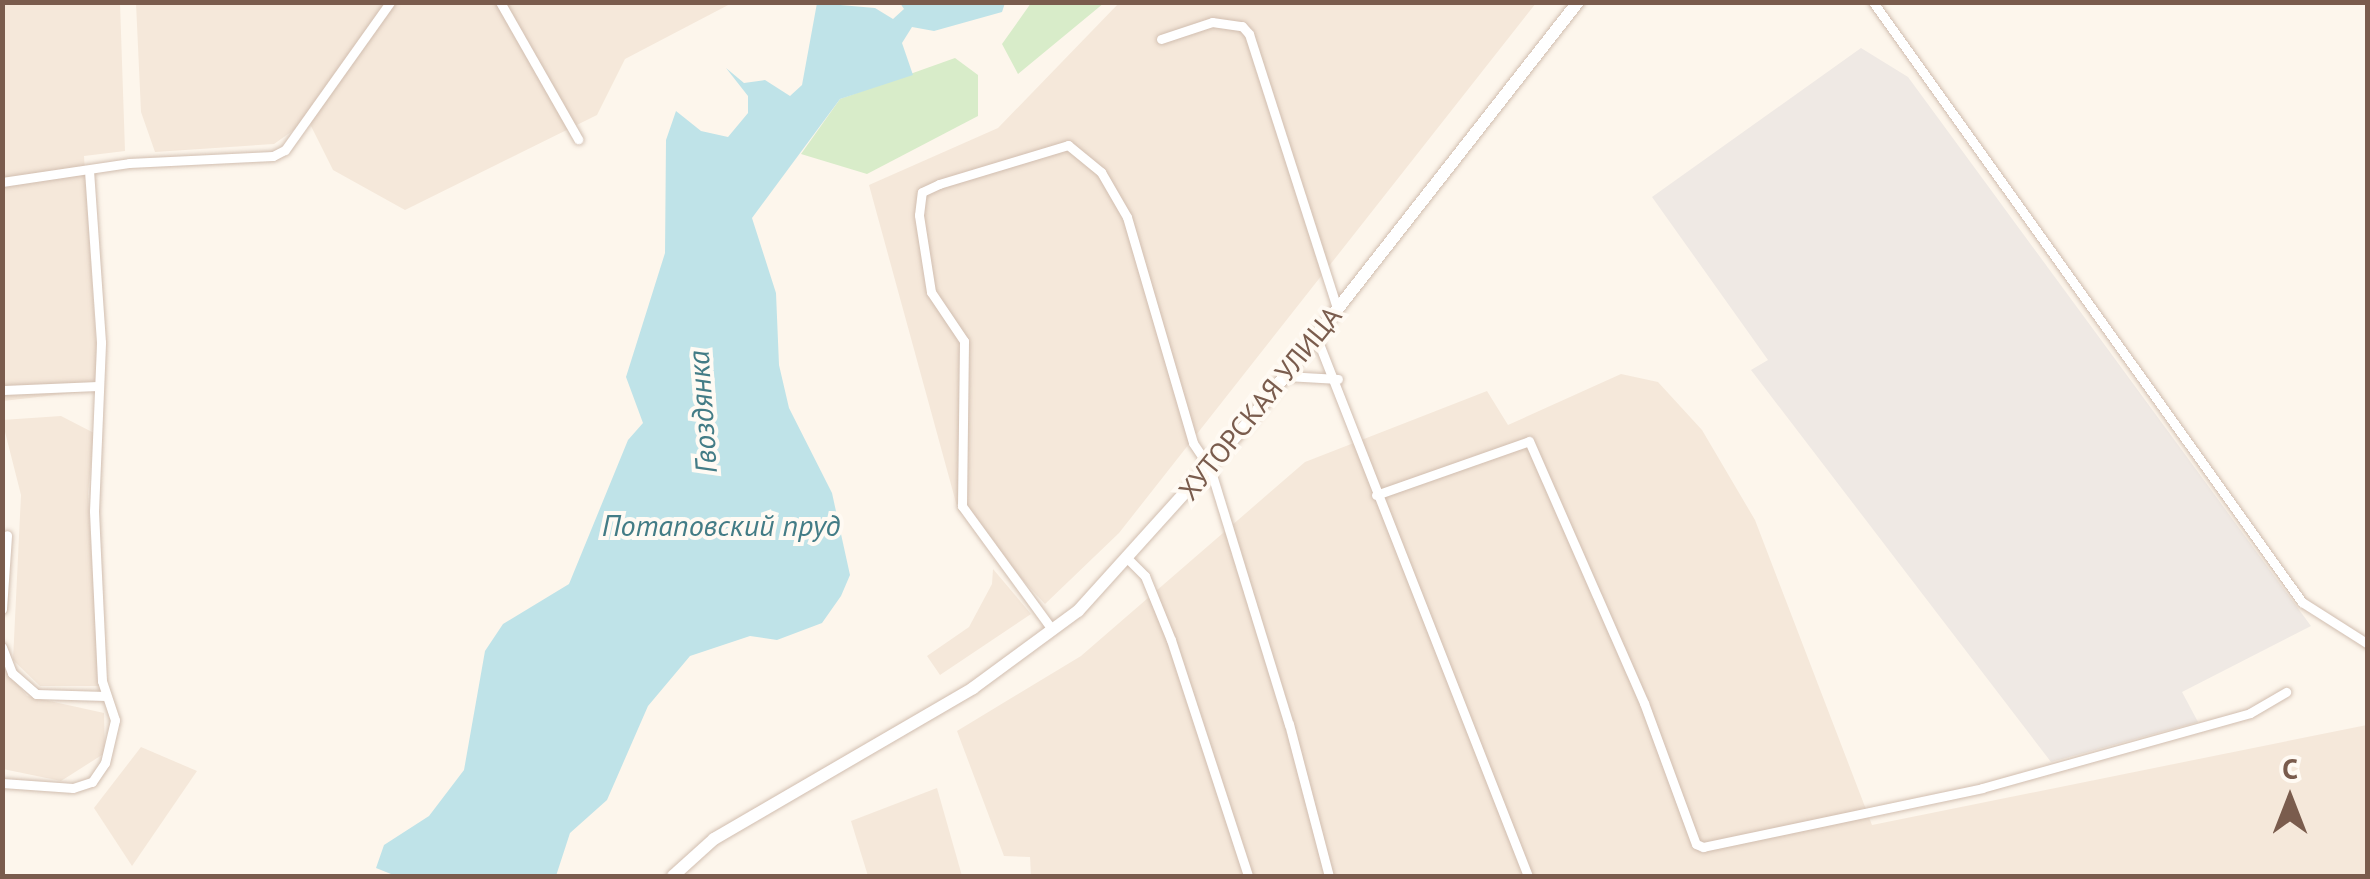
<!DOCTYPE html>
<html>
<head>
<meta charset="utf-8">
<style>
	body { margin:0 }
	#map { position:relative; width:2370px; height:879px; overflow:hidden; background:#fdf6ec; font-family:"PT Sans",sans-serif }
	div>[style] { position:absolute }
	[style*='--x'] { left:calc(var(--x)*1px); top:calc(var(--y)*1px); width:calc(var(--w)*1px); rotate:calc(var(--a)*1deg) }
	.residential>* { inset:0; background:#f5e8da }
	.industrial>* { inset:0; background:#efe9e4 }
	.green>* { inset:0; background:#d8ecc9 }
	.water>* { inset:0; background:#bfe3e8 }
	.roads { filter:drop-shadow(0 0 2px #d1beb0) drop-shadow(0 0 2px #d1beb0) }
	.street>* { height:9px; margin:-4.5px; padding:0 4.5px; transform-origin:4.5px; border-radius:4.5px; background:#fff }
	.secondary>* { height:12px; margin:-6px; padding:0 6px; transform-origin:6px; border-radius:6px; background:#fff }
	span { translate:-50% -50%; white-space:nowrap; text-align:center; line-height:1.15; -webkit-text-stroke:8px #fffaf3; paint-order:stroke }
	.street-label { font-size:28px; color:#7a5c4d }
	.water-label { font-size:30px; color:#437c86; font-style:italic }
	.frame { position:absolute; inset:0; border:5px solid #7a5c4d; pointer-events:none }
	.north { position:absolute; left:2240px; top:749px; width:100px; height:100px; -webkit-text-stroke:8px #fffaf3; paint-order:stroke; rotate:0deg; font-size:28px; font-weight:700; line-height:40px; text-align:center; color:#7a5c4d }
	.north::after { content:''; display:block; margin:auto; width:35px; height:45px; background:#7a5c4d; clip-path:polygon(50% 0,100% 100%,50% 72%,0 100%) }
</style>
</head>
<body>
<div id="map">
	<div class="residential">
		<i style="clip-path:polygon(2px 3px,120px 3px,125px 151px,84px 156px,99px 390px,3px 401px)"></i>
		<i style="clip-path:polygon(136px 3px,732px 3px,625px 59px,597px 115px,405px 210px,333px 170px,308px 120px,274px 144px,155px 152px,141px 112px)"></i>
		<i style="clip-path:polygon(1119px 3px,1536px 3px,1119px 533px,1045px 604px,958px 510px,869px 185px,998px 128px)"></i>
		<i style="clip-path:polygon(1621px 374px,1658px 382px,1702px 430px,1755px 520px,1872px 825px,2367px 725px,2367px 876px,1031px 876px,1030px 857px,1004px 856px,957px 731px,1081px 656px,1305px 462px,1487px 391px,1508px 425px)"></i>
		<i style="clip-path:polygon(61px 416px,94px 433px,88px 493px,99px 686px,40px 686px,13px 660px,21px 495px,2px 420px)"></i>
		<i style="clip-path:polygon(993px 569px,1031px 614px,940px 675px,927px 656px,969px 627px,992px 584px)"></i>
		<i style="clip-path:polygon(2px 665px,27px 696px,104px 713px,105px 753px,61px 781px,3px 769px)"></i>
		<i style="clip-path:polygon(141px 747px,197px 771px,132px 866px,94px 808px)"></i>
		<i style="clip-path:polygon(937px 788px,962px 876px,868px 876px,851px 821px)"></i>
	</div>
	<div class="industrial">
		<i style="clip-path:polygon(1861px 48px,1908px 77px,2311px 626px,2182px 692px,2198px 722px,2051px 762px,1751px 370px,1768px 360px,1652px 197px)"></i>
	</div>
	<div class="green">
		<i style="clip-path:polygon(1031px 3px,1031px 2px,1104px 3px,1018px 74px,1002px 44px)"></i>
		<i style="clip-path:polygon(955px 58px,978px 75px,978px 116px,867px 174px,801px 154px,840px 99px)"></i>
	</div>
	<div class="water">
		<i style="clip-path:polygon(817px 3px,875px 8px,893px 19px,904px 9px,900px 3px,1005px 3px,1002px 12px,934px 31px,912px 27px,902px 43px,913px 75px,840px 99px,752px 218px,776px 293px,779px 365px,789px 408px,832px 493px,850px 575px,841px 596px,822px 623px,777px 640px,750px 636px,690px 656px,648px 706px,607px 800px,570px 833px,556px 876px,396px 876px,376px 868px,384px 845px,429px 816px,464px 770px,485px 651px,503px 624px,569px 584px,628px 440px,643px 423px,626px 377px,665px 253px,666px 140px,676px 111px,701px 131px,728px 137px,748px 113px,748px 96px,726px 68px,744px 83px,765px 80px,790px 96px,802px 85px)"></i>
	</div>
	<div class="roads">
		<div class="street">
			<i style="--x:500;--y:2;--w:158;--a:60.3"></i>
			<i style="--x:1873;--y:2;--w:738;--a:54.44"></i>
			<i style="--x:2302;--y:602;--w:78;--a:32.5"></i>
			<i style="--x:1161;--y:39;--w:54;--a:-18.4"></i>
			<i style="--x:1212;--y:22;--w:30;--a:8"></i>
			<i style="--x:1242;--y:26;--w:11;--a:49"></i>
			<i style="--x:1249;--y:34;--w:288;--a:72.2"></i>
			<i style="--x:2;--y:182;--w:128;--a:-8.5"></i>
			<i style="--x:129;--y:163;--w:144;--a:-2.8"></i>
			<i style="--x:273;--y:156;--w:13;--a:-27"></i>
			<i style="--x:285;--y:150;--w:181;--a:-54.6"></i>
			<i style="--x:1316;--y:336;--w:580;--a:68.57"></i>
			<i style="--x:1286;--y:376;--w:52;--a:3.3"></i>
			<i style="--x:2;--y:390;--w:97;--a:-2.4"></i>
			<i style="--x:1376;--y:495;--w:162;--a:-19.4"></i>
			<i style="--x:1529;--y:441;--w:286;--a:66.3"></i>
			<i style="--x:1644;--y:703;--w:150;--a:69.8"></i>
			<i style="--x:1696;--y:844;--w:8;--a:23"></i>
			<i style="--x:1703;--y:847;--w:285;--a:-11.9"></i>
			<i style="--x:1982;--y:788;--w:278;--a:-15.6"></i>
			<i style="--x:2250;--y:713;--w:42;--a:-30.3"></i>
			<i style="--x:1129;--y:560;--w:23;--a:45"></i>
			<i style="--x:1145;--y:576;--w:69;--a:67.9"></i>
			<i style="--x:1171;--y:640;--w:248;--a:71.9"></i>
			<i style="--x:2;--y:609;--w:74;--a:-86.1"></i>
			<i style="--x:1051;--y:628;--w:151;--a:-126.1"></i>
			<i style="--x:962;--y:506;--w:165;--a:-89.3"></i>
			<i style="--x:964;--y:341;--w:59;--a:-124"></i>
			<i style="--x:931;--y:292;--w:78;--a:-98.9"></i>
			<i style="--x:919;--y:215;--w:23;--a:-83"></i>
			<i style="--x:922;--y:192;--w:19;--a:-25"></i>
			<i style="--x:939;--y:184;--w:135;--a:-16.8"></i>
			<i style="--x:1068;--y:145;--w:43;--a:39.3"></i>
			<i style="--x:1101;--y:172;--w:52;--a:60"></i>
			<i style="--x:1127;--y:217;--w:235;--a:73.7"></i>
			<i style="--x:1193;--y:443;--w:30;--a:56"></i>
			<i style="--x:1210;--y:468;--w:268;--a:72.9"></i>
			<i style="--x:1289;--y:724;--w:157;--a:75.3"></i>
			<i style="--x:2;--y:647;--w:28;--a:69"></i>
			<i style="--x:12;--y:673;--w:32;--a:41"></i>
			<i style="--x:36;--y:694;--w:70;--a:1.6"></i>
			<i style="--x:2;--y:783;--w:71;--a:4"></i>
			<i style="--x:73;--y:788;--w:20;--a:-18"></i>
			<i style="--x:92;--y:782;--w:23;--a:-56"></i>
			<i style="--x:105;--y:763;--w:44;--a:-76.9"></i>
			<i style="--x:115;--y:720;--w:41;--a:-108.4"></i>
			<i style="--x:102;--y:681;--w:170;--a:-92.7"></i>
			<i style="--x:94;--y:511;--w:169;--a:-87.6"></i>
			<i style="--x:101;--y:342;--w:172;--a:-94"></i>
		</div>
		<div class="secondary">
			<i style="--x:673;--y:876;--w:55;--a:-42.1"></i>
			<i style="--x:714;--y:839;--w:300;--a:-30.2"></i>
			<i style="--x:973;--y:688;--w:130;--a:-36.3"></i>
			<i style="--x:1078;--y:611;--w:255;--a:-47.9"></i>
			<i style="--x:1249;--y:422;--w:534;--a:-51.93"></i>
		</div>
	</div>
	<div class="street-label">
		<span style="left:1260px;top:403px;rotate:-51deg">ХУТОРСКАЯ УЛИЦА</span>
	</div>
	<div class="water-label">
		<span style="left:702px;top:412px;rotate:-94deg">Гвоздянка</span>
		<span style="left:721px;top:525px">Потаповский пруд</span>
	</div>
	<div class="frame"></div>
	<div class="north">С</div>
</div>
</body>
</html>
